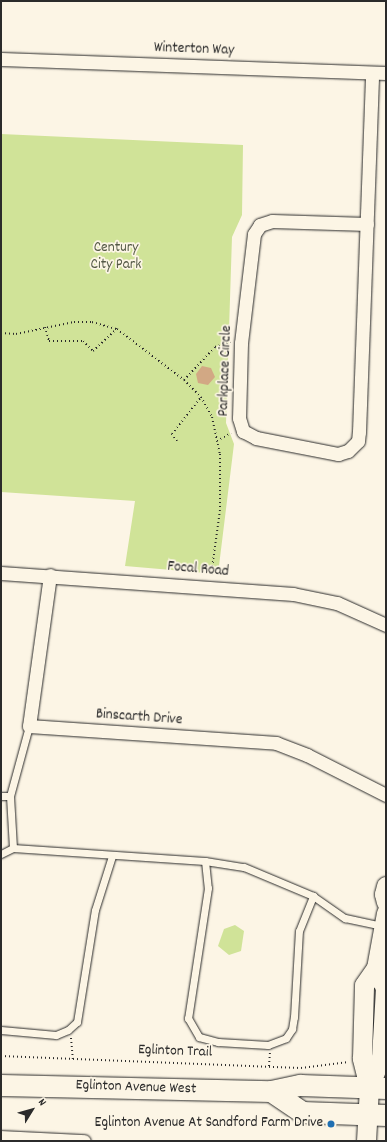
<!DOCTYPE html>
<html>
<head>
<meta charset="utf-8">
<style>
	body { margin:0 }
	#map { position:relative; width:387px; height:1142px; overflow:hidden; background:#fcf5e5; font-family:Dekko,sans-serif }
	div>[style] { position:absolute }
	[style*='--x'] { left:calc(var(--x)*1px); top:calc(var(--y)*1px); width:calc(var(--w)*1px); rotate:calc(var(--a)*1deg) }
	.green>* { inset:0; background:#d0e398 }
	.building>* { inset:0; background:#d2a884 }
	.path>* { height:2px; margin-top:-1px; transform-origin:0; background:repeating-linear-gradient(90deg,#2b2b2b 0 1px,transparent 0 4px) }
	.roads { filter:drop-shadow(0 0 1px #2b2b2b) drop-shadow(0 0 1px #2b2b2b) }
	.lane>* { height:7px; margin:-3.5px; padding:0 3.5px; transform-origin:3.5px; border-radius:3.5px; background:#fcf5e5 }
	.street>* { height:13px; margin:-6.5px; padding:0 6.5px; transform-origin:6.5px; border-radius:6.5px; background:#fcf5e5 }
	.secondary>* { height:19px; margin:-9.5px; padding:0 9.5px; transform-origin:9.5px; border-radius:9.5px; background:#fcf5e5 }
	.primary>* { height:21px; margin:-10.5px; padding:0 10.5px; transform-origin:10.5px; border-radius:10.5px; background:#fcf5e5 }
	.dots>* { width:11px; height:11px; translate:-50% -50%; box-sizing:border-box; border:2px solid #fcf5e5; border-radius:50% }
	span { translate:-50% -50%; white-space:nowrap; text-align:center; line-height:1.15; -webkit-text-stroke:3.5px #fcf5e5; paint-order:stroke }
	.street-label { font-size:15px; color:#2b2b2b }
	.park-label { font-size:15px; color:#545946 }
	.poi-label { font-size:15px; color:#2b2b2b }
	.right { translate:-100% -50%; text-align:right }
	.frame { position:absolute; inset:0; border:2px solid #2b2b2b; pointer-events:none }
	.north { position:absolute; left:12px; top:1090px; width:40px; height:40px; -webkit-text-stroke:3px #fcf5e5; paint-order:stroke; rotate:53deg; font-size:11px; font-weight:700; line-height:16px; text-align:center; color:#2b2b2b }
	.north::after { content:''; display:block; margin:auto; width:14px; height:18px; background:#2b2b2b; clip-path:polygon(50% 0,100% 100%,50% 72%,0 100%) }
</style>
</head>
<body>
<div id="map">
	<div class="green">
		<i style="clip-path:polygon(1px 134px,243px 145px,242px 215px,232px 237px,226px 423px,234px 444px,218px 574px,125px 566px,135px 501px,1px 492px)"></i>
		<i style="clip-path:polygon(235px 925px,244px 931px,241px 951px,229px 955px,218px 946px,224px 929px)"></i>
	</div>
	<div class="building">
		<i style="clip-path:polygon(202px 366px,211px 368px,215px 377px,208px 385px,198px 383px,196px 374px)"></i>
	</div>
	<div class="path">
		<i style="--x:45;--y:327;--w:15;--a:74"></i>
		<i style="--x:49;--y:341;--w:34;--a:0"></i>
		<i style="--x:83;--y:341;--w:14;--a:45"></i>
		<i style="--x:93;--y:351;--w:33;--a:-43"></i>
		<i style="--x:1;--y:333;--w:15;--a:4"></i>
		<i style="--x:16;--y:334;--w:59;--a:-11.7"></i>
		<i style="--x:74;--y:322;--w:18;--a:0"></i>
		<i style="--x:92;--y:322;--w:26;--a:16"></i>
		<i style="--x:117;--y:329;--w:84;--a:37.3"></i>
		<i style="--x:184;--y:380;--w:24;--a:45"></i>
		<i style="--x:201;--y:397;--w:23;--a:61"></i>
		<i style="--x:212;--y:417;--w:38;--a:78"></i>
		<i style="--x:220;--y:454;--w:56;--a:90"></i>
		<i style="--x:220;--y:510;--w:67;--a:97.8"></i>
		<i style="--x:184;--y:380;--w:45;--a:-46.8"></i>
		<i style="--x:215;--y:347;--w:16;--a:-18"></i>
		<i style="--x:177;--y:441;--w:9;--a:-126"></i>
		<i style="--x:172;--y:434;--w:47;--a:-51.9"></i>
		<i style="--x:217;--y:441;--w:16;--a:-30"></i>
		<i style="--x:71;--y:1038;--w:21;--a:85"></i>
		<i style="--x:1;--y:1056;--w:300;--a:2.3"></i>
		<i style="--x:301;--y:1068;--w:48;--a:-7.1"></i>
		<i style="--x:269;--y:1066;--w:13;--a:-86"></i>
	</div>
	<div class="roads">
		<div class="lane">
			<i style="--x:1;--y:796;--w:9;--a:0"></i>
			<i style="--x:13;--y:848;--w:52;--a:-93.3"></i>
			<i style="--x:10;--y:796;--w:73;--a:-74.8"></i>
			<i style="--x:1;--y:854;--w:13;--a:-27"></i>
			<i style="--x:13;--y:848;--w:192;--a:3.9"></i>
			<i style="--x:205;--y:861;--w:39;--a:9"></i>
			<i style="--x:244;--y:867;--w:75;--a:22.8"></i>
			<i style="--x:313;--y:896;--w:39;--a:35"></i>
			<i style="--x:345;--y:918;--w:40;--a:12"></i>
			<i style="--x:205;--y:861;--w:27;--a:84"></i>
			<i style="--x:208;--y:888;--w:132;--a:98.7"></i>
			<i style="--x:188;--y:1018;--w:22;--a:60"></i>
			<i style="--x:199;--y:1037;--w:20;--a:15"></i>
			<i style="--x:218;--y:1042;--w:50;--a:3.4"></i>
			<i style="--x:268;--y:1045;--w:19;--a:-21"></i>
			<i style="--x:286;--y:1038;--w:11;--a:-56"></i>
			<i style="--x:292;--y:1029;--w:12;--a:-81"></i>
			<i style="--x:294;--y:1017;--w:86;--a:-86.7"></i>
			<i style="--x:299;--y:931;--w:38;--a:-68"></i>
			<i style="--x:1;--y:1030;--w:55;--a:5.2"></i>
			<i style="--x:56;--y:1035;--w:13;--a:-23"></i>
			<i style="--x:68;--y:1030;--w:12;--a:-42"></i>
			<i style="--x:77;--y:1022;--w:113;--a:-80.9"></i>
			<i style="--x:95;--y:910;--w:57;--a:-72.5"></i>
		</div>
		<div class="street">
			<i style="--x:1;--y:59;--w:385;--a:2.1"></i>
			<i style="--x:367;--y:224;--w:95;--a:-178.2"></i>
			<i style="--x:272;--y:221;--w:13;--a:162"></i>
			<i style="--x:260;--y:225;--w:11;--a:124"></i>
			<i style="--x:254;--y:234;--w:110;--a:96.8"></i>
			<i style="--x:241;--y:343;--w:75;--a:91.5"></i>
			<i style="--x:239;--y:418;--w:14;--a:73"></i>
			<i style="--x:243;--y:431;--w:15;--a:28"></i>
			<i style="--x:256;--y:438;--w:84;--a:11"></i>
			<i style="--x:338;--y:454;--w:10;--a:-17"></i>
			<i style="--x:348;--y:451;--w:14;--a:-45"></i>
			<i style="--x:358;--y:441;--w:9;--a:-84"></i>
			<i style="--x:359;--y:432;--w:359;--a:-87.9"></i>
			<i style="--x:1;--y:573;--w:293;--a:4.1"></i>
			<i style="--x:293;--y:594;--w:45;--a:11.6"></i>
			<i style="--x:337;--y:603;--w:54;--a:24.2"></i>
			<i style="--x:50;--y:575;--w:152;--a:97.9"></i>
			<i style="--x:29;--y:726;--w:248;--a:3.9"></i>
			<i style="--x:276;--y:743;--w:33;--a:21"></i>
			<i style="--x:307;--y:755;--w:89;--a:26.9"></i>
			<i style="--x:1;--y:1137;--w:83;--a:2.8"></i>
		</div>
		<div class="secondary">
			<i style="--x:386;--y:886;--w:8;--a:104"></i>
			<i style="--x:384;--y:894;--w:8;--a:76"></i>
			<i style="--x:369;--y:1087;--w:31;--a:-68"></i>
			<i style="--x:381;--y:1058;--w:70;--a:-86.7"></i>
			<i style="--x:385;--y:988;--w:22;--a:-114"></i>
			<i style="--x:366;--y:1141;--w:54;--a:-86.8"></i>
			<i style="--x:369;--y:1087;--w:30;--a:-104"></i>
			<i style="--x:362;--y:1058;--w:73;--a:-88.4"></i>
			<i style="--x:364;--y:985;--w:21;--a:-55"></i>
			<i style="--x:376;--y:968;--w:56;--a:-79.7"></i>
		</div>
		<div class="primary">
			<i style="--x:1;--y:1085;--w:270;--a:1.3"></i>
			<i style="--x:271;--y:1091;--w:30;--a:-12"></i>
			<i style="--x:300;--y:1085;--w:86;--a:2"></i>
			<i style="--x:271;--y:1091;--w:37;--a:34"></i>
			<i style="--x:302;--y:1112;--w:84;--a:2"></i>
		</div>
	</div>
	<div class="dots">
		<i style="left:331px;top:1124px;background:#1f6fb2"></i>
	</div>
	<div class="street-label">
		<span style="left:194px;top:50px;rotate:2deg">Winterton Way</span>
		<span style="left:226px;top:371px;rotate:-88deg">Parkplace Circle</span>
		<span style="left:198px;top:570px;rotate:5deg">Focal Road</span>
		<span style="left:139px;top:718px;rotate:4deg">Binscarth Drive</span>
		<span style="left:175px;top:1052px;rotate:2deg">Eglinton Trail</span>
		<span style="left:136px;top:1088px;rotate:2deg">Eglinton Avenue West</span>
	</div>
	<div class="park-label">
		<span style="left:116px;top:257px">Century<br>City Park</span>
	</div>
	<div class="poi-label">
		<span class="right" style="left:323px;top:1124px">Eglinton Avenue At Sandford Farm Drive</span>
	</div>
	<div class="frame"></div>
	<div class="north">N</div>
</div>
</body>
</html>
